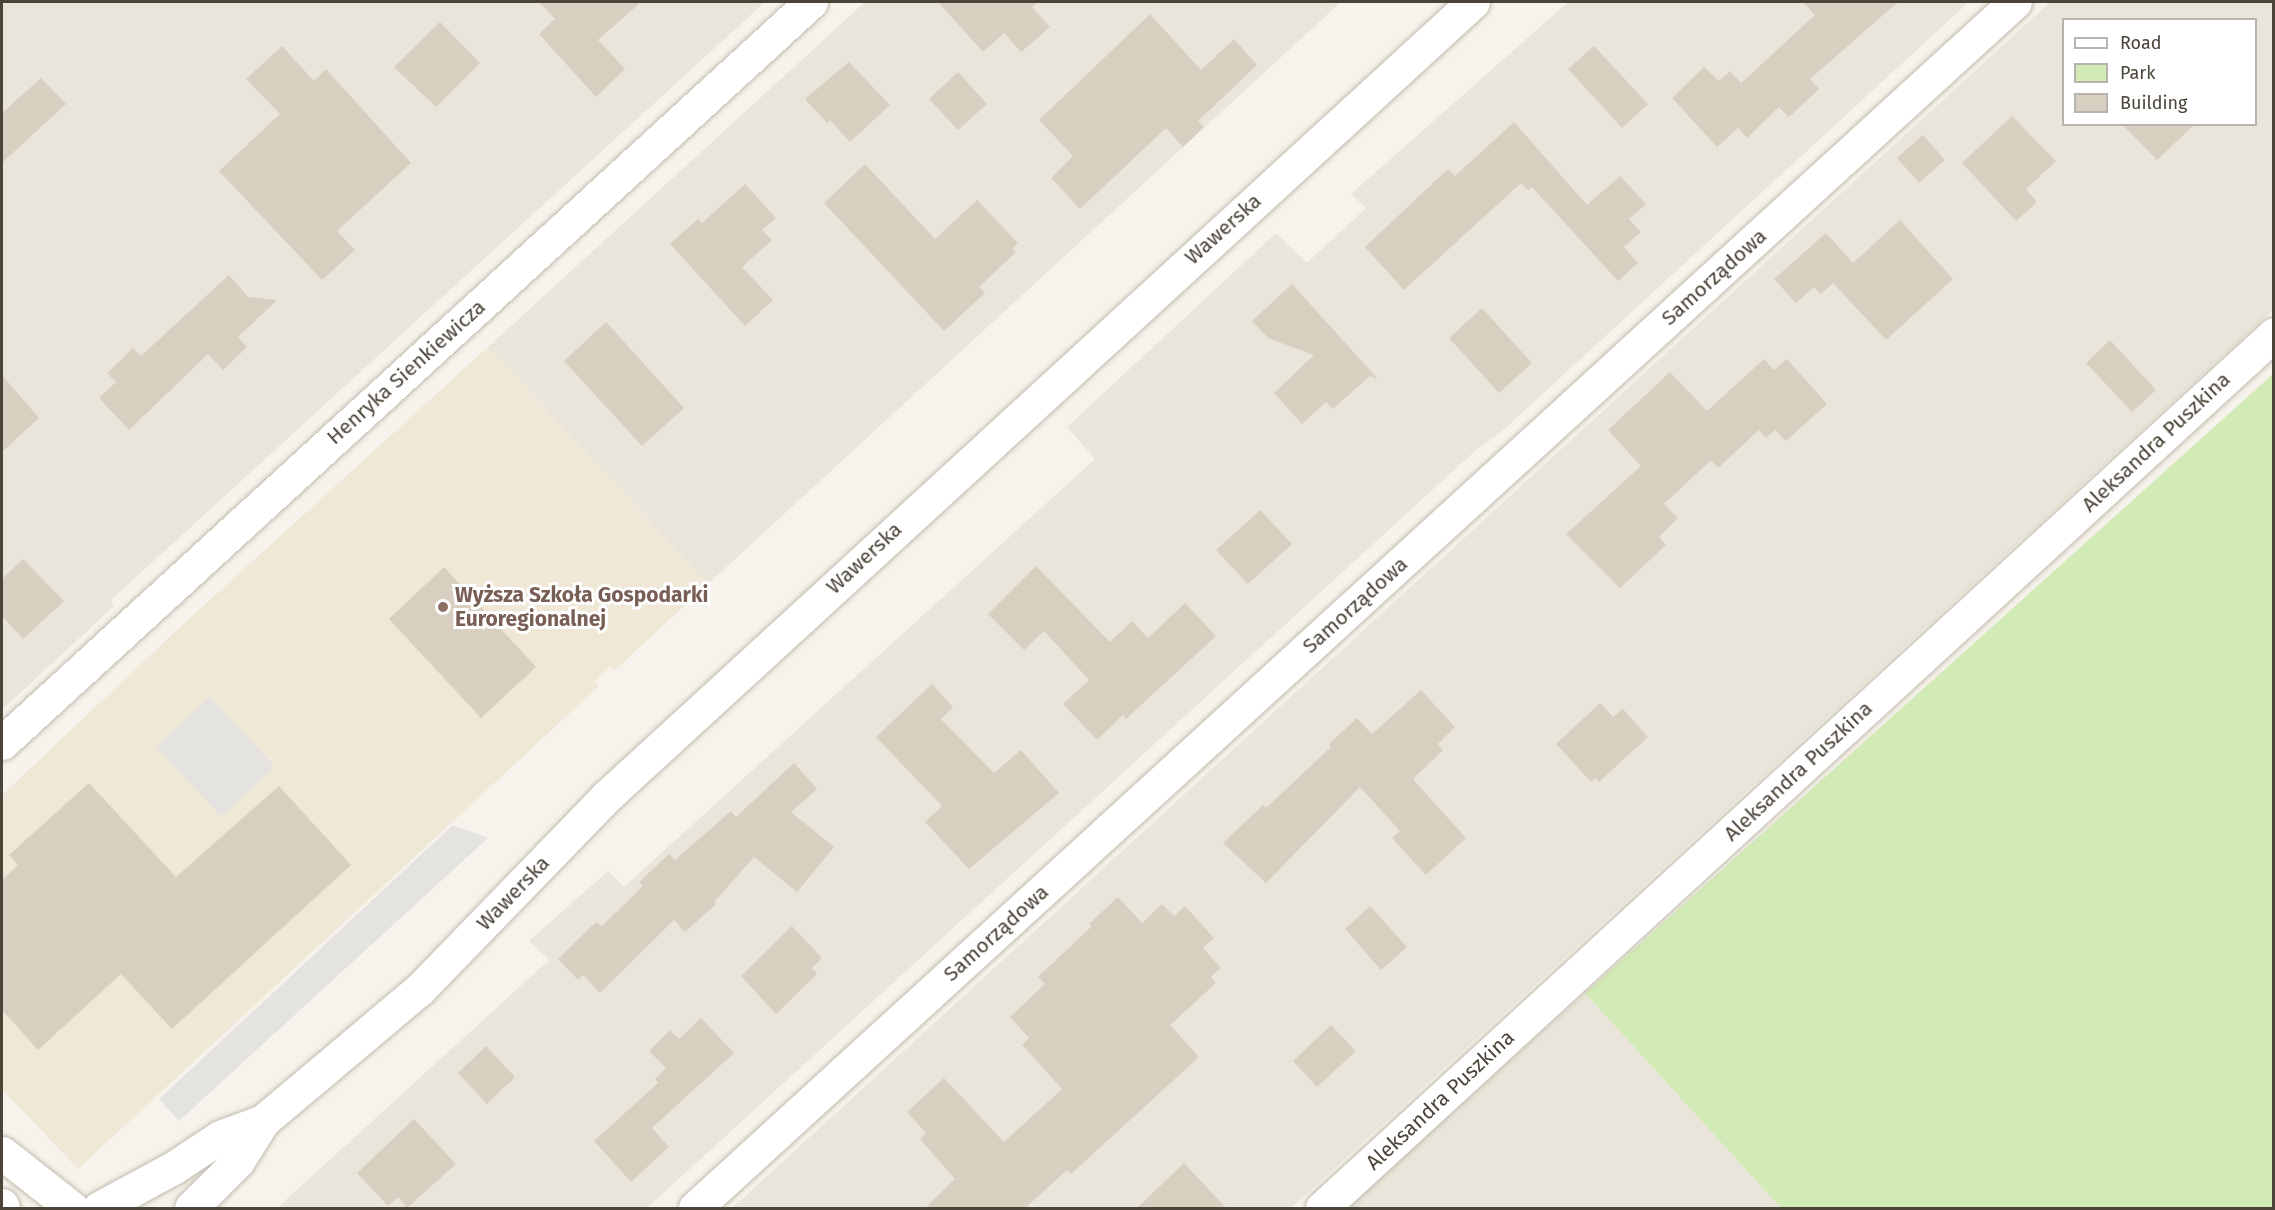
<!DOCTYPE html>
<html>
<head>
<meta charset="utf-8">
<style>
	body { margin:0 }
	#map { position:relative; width:2275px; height:1210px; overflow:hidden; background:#f6f3ec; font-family:"Fira Sans",sans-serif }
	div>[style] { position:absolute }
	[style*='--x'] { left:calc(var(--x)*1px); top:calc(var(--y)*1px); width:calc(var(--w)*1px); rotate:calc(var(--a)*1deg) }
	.residential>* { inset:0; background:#eae5da }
	.education>* { inset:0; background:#efe8d6 }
	.green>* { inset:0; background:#d2eab5 }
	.parking>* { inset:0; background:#e5e3e0 }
	.building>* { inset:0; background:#d8cfc1 }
	.roads { filter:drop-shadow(0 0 2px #c2bbae) drop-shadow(0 0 2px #c2bbae) }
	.minor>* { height:33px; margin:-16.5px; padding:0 16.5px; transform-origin:16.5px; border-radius:16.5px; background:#fff }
	.dots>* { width:16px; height:16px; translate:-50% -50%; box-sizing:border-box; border:3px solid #fff; border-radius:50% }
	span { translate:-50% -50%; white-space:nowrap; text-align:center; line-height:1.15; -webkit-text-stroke:6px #fff; paint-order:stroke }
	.street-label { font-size:21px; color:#4b4439 }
	.education-label { font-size:21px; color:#785e54; font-weight:700 }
	.left { translate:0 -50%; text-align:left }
	.frame { position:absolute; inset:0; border:3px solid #4b4439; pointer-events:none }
	.legend { position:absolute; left:2062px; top:18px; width:195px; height:108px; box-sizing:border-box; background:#fff; border:2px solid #b7b4b0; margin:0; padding:8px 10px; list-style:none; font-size:18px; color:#4b4439 }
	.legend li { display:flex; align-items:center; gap:12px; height:30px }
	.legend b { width:30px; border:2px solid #b7b4b0 }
</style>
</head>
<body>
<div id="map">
	<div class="residential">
		<i style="clip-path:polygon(2px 2px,765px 2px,111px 600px,114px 606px,2px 710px)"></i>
		<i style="clip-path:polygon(865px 2px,1341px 2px,708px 584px,488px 347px)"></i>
		<i style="clip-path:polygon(1568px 2px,1969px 2px,1500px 433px,1475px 451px,647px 1208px,277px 1208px,549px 960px,529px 941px,608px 871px,624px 887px,1095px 459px,1067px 427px,1276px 233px,1307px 263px,1366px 208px,1351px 194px)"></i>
		<i style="clip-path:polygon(evenodd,2050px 2px,2273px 2px,2273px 310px,1291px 1208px,732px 1208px,2050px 2px,2064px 20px,2256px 20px,2256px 124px,2064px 124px,2064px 20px)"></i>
		<i style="clip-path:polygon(1585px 993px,1781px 1208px,1346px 1208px)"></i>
	</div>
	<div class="education">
		<i style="clip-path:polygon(488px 347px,708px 584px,614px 671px,610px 667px,595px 681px,599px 686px,78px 1169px,2px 1089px,2px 795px,177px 630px)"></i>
	</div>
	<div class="green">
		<i style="clip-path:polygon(2273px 374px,2273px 1208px,1781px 1208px,1585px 993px)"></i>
	</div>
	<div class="parking">
		<i style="clip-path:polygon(210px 697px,275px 767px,221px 817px,156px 747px)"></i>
		<i style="clip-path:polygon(453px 825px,488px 838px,179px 1121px,159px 1099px)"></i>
	</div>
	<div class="building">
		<i style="clip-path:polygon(539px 2px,641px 2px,598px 40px,625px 69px,596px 97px,539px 34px,555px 19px)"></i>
		<i style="clip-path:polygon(938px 2px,1038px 2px,1032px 7px,1050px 27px,1021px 52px,1004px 33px,983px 52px)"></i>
		<i style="clip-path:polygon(1803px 2px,1898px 2px,1810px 79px,1819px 89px,1789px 117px,1779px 107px,1747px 138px,1738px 128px,1717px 147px,1672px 98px,1704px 67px,1719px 81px,1730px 71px,1741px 83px,1815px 15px)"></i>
		<i style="clip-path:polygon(1150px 14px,1201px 70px,1234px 39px,1257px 65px,1198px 121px,1204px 127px,1183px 147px,1166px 128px,1080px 209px,1051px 178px,1073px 156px,1039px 120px)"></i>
		<i style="clip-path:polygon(440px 22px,480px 63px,436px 107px,394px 67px)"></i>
		<i style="clip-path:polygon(282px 46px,314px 81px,326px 69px,411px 163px,337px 231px,355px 250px,322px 280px,219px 171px,280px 114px,246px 79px)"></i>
		<i style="clip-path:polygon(1594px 46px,1648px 104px,1622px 128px,1568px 69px)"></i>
		<i style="clip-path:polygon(849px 62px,890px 105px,850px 142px,830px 120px,827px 123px,805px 99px)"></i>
		<i style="clip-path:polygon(958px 72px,987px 104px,958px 130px,929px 99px)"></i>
		<i style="clip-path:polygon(41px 78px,66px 104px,2px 163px,2px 113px)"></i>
		<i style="clip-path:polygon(2012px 116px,2056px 161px,2026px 189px,2037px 202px,2016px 221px,1962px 163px)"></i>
		<i style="clip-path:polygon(1514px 122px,1587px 205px,1620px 176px,1646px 204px,1629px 219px,1641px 232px,1624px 247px,1638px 263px,1618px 281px,1532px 187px,1528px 190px,1521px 183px,1404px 290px,1365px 247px,1448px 169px,1455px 176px)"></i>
		<i style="clip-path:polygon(2122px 124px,2195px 124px,2157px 160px)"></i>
		<i style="clip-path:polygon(1923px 135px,1945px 160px,1919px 183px,1897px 158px)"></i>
		<i style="clip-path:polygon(865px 164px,935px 239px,977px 200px,1018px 243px,1012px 249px,1016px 252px,979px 287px,985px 293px,944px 331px,824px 203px)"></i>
		<i style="clip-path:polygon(745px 184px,776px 218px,762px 230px,772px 240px,742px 267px,773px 300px,745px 326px,670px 244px,698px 219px,702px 223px)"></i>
		<i style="clip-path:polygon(1900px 220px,1953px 279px,1886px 340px,1833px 283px,1821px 294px,1814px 287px,1796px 303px,1774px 279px,1826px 233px,1853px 263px)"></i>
		<i style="clip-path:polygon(229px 275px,248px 297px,277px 300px,238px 337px,247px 347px,223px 370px,208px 354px,129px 430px,99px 398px,116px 382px,107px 373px,133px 348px,141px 356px)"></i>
		<i style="clip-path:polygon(1292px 284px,1378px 379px,1370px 376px,1333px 409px,1326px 402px,1302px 424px,1274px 393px,1314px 355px,1268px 338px,1252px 321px)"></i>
		<i style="clip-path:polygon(1482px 308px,1532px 363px,1499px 393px,1449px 338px)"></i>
		<i style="clip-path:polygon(606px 322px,684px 408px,642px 446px,564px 361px)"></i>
		<i style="clip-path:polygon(2110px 340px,2156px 390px,2132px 412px,2086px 363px)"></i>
		<i style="clip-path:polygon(1764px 359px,1774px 370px,1787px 359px,1827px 404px,1786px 441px,1775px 430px,1766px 438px,1759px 430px,1718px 468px,1711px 460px,1664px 504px,1678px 518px,1659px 537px,1666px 545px,1620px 588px,1566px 534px,1641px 466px,1608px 430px,1670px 372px,1707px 411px)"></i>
		<i style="clip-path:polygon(2px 375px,39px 418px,2px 452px)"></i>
		<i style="clip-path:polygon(1260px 510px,1292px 544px,1248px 584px,1216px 550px)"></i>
		<i style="clip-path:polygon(23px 559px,64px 601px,23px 639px,2px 616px,2px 579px)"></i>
		<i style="clip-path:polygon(1036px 566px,1110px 642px,1132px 621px,1148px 638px,1185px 603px,1216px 636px,1126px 719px,1123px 715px,1097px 740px,1063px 704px,1089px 680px,1044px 631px,1024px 650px,988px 614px)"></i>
		<i style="clip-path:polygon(444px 567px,536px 667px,481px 718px,389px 619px)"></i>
		<i style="clip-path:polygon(932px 684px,953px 707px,941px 719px,994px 773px,1021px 750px,1059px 793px,969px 869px,925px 822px,942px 806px,876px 737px)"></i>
		<i style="clip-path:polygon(1421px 690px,1455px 727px,1438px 744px,1443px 750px,1413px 779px,1466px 838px,1426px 875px,1392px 838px,1400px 831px,1360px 787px,1266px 883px,1223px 843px,1263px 805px,1266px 808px,1331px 747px,1329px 744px,1357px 718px,1372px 734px)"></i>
		<i style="clip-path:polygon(1600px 703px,1613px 717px,1623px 709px,1648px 737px,1599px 782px,1596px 778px,1591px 782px,1556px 744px)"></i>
		<i style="clip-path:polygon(794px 763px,817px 789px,791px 812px,834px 847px,797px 892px,754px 857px,714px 902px,716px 904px,685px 932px,674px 920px,600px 993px,583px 975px,578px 980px,558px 959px,596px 922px,602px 926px,643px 886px,639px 882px,669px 854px,675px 860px,731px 811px,736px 817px)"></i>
		<i style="clip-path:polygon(89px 783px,176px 877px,279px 786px,351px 865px,172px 1029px,121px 974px,38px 1050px,2px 1010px,2px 880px,18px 865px,9px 855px)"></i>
		<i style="clip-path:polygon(1118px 897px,1142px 923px,1162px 904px,1174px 916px,1185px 906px,1214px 938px,1203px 948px,1221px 968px,1211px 977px,1216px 983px,1170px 1025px,1199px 1057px,1071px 1174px,1067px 1170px,1024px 1209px,924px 1209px,955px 1179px,920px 1139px,926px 1133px,907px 1112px,944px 1078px,1004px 1142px,1062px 1089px,1022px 1045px,1029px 1038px,1010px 1017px,1045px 984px,1038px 977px,1092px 926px,1089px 924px)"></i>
		<i style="clip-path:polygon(1370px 906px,1407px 947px,1381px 970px,1345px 929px)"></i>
		<i style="clip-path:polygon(792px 926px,822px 958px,812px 968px,817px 974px,776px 1014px,741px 976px)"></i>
		<i style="clip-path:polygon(701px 1018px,734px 1053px,652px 1128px,669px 1147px,631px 1182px,594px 1141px,658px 1083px,655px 1079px,666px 1068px,649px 1051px,670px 1030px,679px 1039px)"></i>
		<i style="clip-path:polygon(1331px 1025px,1356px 1051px,1317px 1087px,1293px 1061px)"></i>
		<i style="clip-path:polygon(486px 1046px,515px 1077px,487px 1104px,458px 1073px)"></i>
		<i style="clip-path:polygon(414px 1119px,456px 1164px,407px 1208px,398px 1197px,388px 1206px,357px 1173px)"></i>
		<i style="clip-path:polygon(1184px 1163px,1227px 1209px,1136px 1209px)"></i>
	</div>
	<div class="roads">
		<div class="minor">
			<i style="--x:2;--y:743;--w:1097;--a:-42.49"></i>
			<i style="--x:2;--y:1153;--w:89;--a:38.2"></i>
			<i style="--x:2;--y:1205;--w:3;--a:72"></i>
			<i style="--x:99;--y:1208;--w:84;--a:-28.4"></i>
			<i style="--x:173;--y:1168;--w:56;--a:-33.4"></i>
			<i style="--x:220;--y:1137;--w:46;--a:-20.4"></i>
			<i style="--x:191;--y:1208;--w:66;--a:-45"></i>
			<i style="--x:238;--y:1161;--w:47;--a:-58"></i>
			<i style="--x:263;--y:1121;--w:205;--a:-40.1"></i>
			<i style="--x:420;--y:989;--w:267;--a:-45.9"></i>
			<i style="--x:606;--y:797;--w:1176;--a:-42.52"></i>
			<i style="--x:695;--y:1208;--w:1788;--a:-42.42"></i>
			<i style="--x:1322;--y:1208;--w:1292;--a:-42.55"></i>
		</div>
	</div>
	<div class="dots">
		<i style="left:443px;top:607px;background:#8d6e63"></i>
	</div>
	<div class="street-label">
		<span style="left:1223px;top:229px;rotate:-42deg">Wawerska</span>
		<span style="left:1714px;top:277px;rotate:-42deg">Samorządowa</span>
		<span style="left:406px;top:372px;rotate:-42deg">Henryka Sienkiewicza</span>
		<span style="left:2156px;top:442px;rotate:-43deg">Aleksandra Puszkina</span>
		<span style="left:864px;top:558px;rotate:-43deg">Wawerska</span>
		<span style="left:1355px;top:605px;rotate:-42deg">Samorządowa</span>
		<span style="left:1798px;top:771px;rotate:-43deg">Aleksandra Puszkina</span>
		<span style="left:513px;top:893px;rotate:-46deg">Wawerska</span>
		<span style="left:996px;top:933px;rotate:-42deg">Samorządowa</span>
		<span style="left:1440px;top:1100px;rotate:-43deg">Aleksandra Puszkina</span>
	</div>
	<div class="education-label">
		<span class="left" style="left:455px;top:607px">Wyższa Szkoła Gospodarki<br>Euroregionalnej</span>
	</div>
	<div class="frame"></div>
	<ul class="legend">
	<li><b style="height:8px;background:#fff"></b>Road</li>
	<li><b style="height:16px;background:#d2eab5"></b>Park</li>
	<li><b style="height:16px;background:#d8cfc1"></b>Building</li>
	</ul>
</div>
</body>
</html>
